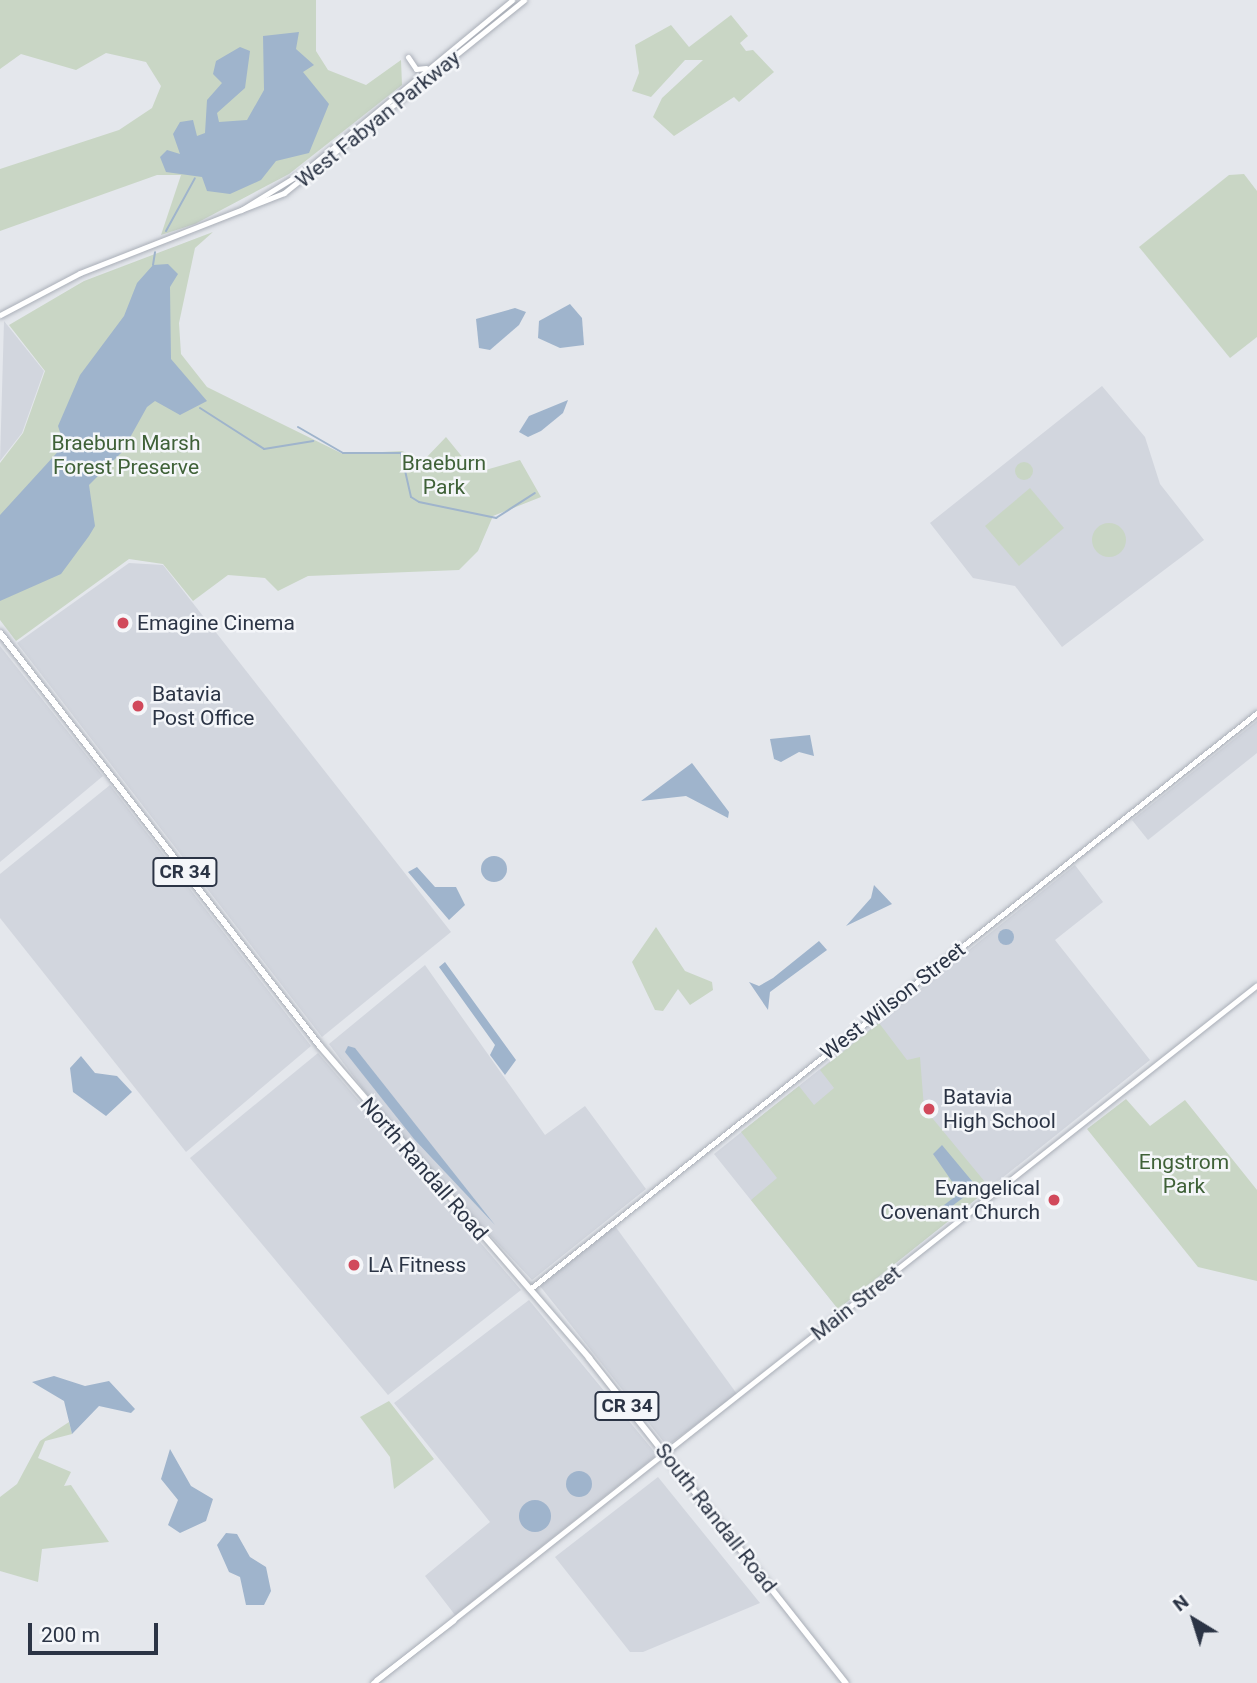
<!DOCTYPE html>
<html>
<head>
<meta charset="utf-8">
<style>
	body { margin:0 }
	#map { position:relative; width:1257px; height:1683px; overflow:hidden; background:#e4e7ec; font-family:Roboto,sans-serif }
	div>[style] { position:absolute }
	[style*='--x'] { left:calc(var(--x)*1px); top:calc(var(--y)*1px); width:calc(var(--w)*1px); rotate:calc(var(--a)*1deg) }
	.built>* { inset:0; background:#d2d6de }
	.green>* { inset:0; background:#c9d6c5 }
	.round { border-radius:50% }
	.water>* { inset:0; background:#9fb4cc }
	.stream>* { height:2px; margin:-1px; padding:0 1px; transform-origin:1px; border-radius:1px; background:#9fb4cc }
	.roads { filter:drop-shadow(0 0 2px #a9aeb7) drop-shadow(0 0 2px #a9aeb7) }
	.secondary>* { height:5px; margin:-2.5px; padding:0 2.5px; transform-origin:2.5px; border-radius:2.5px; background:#fff }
	.primary>* { height:6px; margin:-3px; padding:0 3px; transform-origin:3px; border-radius:3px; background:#fff }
	.dots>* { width:19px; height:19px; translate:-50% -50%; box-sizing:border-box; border:4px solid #f4f6f9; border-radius:50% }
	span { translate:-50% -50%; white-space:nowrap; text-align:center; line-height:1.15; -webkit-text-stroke:5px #f4f6f9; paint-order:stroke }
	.shield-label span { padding:2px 5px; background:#f4f6f9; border:2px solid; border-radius:5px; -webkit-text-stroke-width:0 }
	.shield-label { font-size:19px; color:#2b3445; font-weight:700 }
	.street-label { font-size:21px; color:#2b3445 }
	.park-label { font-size:21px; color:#3f6138 }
	.poi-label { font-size:21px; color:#2b3445 }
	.left { translate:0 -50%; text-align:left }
	.right { translate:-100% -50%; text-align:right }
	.north { position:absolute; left:1159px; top:1585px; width:70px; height:70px; -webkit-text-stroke:5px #f4f6f9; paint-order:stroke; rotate:322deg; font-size:19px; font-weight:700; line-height:28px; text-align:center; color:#2b3445 }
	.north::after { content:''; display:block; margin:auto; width:24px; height:32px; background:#2b3445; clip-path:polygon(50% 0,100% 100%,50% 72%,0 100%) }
	.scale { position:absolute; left:28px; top:1623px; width:130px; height:32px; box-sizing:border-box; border:4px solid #2b3445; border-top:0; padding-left:9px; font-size:21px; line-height:24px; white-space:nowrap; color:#2b3445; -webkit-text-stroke:5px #f4f6f9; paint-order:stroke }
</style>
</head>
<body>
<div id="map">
	<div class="built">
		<i style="clip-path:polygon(4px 321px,44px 371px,22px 433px,0 461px)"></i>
		<i style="clip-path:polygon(1102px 386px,1145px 437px,1160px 484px,1204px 540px,1062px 647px,1015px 586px,973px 578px,930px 523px)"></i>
		<i style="clip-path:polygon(129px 563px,163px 565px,451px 932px,322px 1037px,17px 643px)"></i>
		<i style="clip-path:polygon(0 646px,103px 776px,0 862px)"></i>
		<i style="clip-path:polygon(1257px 721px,1257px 753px,1148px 840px,1132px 820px)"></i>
		<i style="clip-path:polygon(110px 785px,311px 1046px,186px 1152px,0 918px,0 874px)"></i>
		<i style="clip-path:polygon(1075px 865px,1103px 902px,1055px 940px,1150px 1060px,838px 1309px,714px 1154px)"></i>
		<i style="clip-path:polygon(425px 965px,545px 1135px,585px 1106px,646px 1189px,532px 1280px,406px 1146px,329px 1044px)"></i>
		<i style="clip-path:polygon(318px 1053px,521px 1290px,388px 1395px,190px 1158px)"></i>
		<i style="clip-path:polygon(615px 1226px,737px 1394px,667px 1446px,540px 1286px)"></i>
		<i style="clip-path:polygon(529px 1300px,657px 1455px,455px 1615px,425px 1576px,490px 1522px,394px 1403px)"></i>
		<i style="clip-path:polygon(658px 1477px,760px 1603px,643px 1652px,630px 1652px,555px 1557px)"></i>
	</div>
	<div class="green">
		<i style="clip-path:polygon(0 0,316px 0,316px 51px,328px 70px,366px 85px,401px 60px,402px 85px,289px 174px,195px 224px,161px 235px,181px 175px,157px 175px,0 231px,0 169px,119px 130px,152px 108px,161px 86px,146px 62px,106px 53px,76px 70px,21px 54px,0 69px)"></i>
		<i style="clip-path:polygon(731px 15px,748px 36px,740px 43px,746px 51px,753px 50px,774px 72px,739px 102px,734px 97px,674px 136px,653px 117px,662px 98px,703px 60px,685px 60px,651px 97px,632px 91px,639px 73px,635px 45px,671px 25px,689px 47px)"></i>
		<i style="clip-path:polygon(1244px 174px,1257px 191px,1257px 337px,1230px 358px,1139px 247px,1229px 175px)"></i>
		<i style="clip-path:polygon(213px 232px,195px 248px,179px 323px,181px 354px,207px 387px,343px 454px,402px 451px,424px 460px,446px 437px,468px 464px,482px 471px,520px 460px,541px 497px,493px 516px,478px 551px,459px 570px,308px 576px,278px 591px,265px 578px,228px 575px,193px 601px,163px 564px,129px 559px,16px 641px,0 620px,0 463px,23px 433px,45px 371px,9px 325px,84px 281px)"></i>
		<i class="round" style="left:1015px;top:462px;width:18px;height:18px"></i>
		<i style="clip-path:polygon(1030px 488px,1064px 528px,1019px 566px,985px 526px)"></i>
		<i class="round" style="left:1092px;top:523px;width:34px;height:34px"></i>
		<i style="clip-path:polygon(656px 927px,685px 971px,712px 982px,713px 990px,690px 1005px,678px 989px,663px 1011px,655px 1010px,632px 962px)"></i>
		<i style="clip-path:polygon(879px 1023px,907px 1060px,920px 1057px,924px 1108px,990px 1188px,838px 1309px,751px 1200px,777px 1178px,741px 1132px,799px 1086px,814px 1105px,834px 1088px,820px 1070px)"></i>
		<i style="clip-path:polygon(1126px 1099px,1150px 1126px,1185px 1100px,1257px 1190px,1257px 1281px,1198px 1267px,1087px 1129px)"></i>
		<i style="clip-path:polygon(389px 1401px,434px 1459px,394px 1489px,390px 1457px,360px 1417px)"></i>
		<i style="clip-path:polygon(69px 1422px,72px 1434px,45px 1441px,38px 1458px,71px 1472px,64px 1486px,71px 1485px,109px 1542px,42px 1549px,38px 1582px,0 1571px,0 1497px,17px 1484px,40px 1441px)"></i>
	</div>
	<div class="water">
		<i style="clip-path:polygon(299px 32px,296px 49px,314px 65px,303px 72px,329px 104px,309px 153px,276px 161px,261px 180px,230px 194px,207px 191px,202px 177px,166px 172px,160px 157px,167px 150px,180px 154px,173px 134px,180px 122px,193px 120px,197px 136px,205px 133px,207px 100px,222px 83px,213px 74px,216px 61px,240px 47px,250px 51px,245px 88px,217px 113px,219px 122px,247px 120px,264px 90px,263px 36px)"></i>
		<i style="clip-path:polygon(168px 264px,178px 274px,170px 287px,171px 359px,207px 401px,180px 415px,155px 401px,147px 407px,122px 452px,89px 485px,95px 526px,89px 536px,61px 574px,0 601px,0 515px,64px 445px,58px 426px,80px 375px,124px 316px,137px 283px,153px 265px)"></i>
		<i style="clip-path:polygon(570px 304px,582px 318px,584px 345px,560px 348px,538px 338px,539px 321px)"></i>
		<i style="clip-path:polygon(515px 308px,526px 312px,519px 325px,490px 350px,479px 348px,476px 319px)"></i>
		<i style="clip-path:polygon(568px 400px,563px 413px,541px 431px,528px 437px,519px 432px,529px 416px)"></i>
		<i style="clip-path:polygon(810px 735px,814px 756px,799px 752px,781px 762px,774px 759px,770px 739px)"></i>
		<i style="clip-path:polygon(692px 763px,729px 812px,728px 818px,686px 796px,641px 801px)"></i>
		<i class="round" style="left:481px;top:856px;width:26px;height:26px"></i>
		<i style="clip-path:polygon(417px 867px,435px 887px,456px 887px,465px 905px,449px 920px,408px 872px)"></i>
		<i style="clip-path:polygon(874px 885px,892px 904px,846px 926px,871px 898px)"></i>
		<i class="round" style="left:998px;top:929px;width:16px;height:16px"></i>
		<i style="clip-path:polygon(819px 941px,827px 950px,770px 992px,768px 1010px,749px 982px,759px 986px,773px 978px)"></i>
		<i style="clip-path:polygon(445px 962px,516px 1060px,505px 1075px,490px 1055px,495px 1045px,439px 967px)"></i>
		<i style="clip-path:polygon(348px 1046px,355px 1048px,495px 1225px,414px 1139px,345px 1052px)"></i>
		<i style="clip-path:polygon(81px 1056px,95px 1073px,117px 1076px,132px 1092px,106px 1116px,73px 1092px,70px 1068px)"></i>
		<i style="clip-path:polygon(942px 1145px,977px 1187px,943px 1213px,940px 1208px,960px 1193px,933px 1154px)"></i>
		<i style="clip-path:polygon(54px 1376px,85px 1386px,109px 1381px,135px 1409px,131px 1413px,99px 1406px,72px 1434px,64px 1401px,32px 1382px)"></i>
		<i style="clip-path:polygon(170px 1449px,191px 1486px,213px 1499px,206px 1521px,180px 1533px,168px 1525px,178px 1500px,161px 1479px)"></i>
		<i class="round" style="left:566px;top:1471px;width:26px;height:26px"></i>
		<i class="round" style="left:519px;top:1500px;width:32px;height:32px"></i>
		<i style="clip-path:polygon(226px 1533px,237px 1534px,250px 1557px,266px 1567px,271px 1591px,264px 1605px,246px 1605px,240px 1577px,229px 1572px,217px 1545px)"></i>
	</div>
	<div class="stream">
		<i style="--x:166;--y:231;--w:60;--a:-61.3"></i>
		<i style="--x:153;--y:265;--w:13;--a:-81"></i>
		<i style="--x:200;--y:408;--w:76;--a:32.6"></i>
		<i style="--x:264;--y:449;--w:50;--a:-9.3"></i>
		<i style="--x:298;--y:427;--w:52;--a:30"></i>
		<i style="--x:343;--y:453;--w:58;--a:0"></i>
		<i style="--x:401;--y:453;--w:45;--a:77.2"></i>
		<i style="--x:411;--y:497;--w:9;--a:32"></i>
		<i style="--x:419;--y:502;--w:79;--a:11.7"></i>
		<i style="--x:496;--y:518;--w:46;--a:-32.7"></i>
	</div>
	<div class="roads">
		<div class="secondary">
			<i style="--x:408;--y:57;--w:14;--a:56"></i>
			<i style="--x:416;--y:69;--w:10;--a:-6"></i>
			<i style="--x:241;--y:210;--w:76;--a:-31.6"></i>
			<i style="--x:306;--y:170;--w:267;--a:-39.5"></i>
			<i style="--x:0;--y:315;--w:90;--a:-27.7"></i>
			<i style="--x:80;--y:273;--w:219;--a:-21.4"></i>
			<i style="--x:284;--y:193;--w:308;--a:-38.8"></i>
			<i style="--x:530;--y:1289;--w:928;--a:-38.39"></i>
			<i style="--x:376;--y:1680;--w:98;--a:-37.6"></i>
			<i style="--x:373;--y:1683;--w:1126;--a:-38.29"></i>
		</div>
		<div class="primary">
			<i style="--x:0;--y:633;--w:522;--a:52.23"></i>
			<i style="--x:320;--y:1046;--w:412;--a:49.2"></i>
			<i style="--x:589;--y:1358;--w:414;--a:51.7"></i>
		</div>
	</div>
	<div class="dots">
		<i style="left:123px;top:623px;background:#d1495b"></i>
		<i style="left:138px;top:706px;background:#d1495b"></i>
		<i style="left:929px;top:1109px;background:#d1495b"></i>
		<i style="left:1054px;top:1200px;background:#d1495b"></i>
		<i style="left:354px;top:1265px;background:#d1495b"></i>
	</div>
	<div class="shield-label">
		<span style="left:185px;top:872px">CR 34</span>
		<span style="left:627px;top:1406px">CR 34</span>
	</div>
	<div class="street-label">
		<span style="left:378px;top:119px;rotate:-39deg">West Fabyan Parkway</span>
		<span style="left:893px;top:1001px;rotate:-38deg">West Wilson Street</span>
		<span style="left:424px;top:1169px;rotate:49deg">North Randall Road</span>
		<span style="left:856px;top:1303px;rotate:-38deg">Main Street</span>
		<span style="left:716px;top:1518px;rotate:52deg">South Randall Road</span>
	</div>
	<div class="park-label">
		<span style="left:126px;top:455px">Braeburn Marsh<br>Forest Preserve</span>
		<span style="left:444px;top:475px">Braeburn<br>Park</span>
		<span style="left:1184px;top:1174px">Engstrom<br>Park</span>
	</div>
	<div class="poi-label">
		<span class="left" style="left:137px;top:623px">Emagine Cinema</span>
		<span class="left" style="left:152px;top:706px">Batavia<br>Post Office</span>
		<span class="left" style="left:943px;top:1109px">Batavia<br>High School</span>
		<span class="right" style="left:1040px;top:1200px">Evangelical<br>Covenant Church</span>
		<span class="left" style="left:368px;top:1265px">LA Fitness</span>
	</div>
	<div class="north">N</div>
	<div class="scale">200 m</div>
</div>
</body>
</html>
